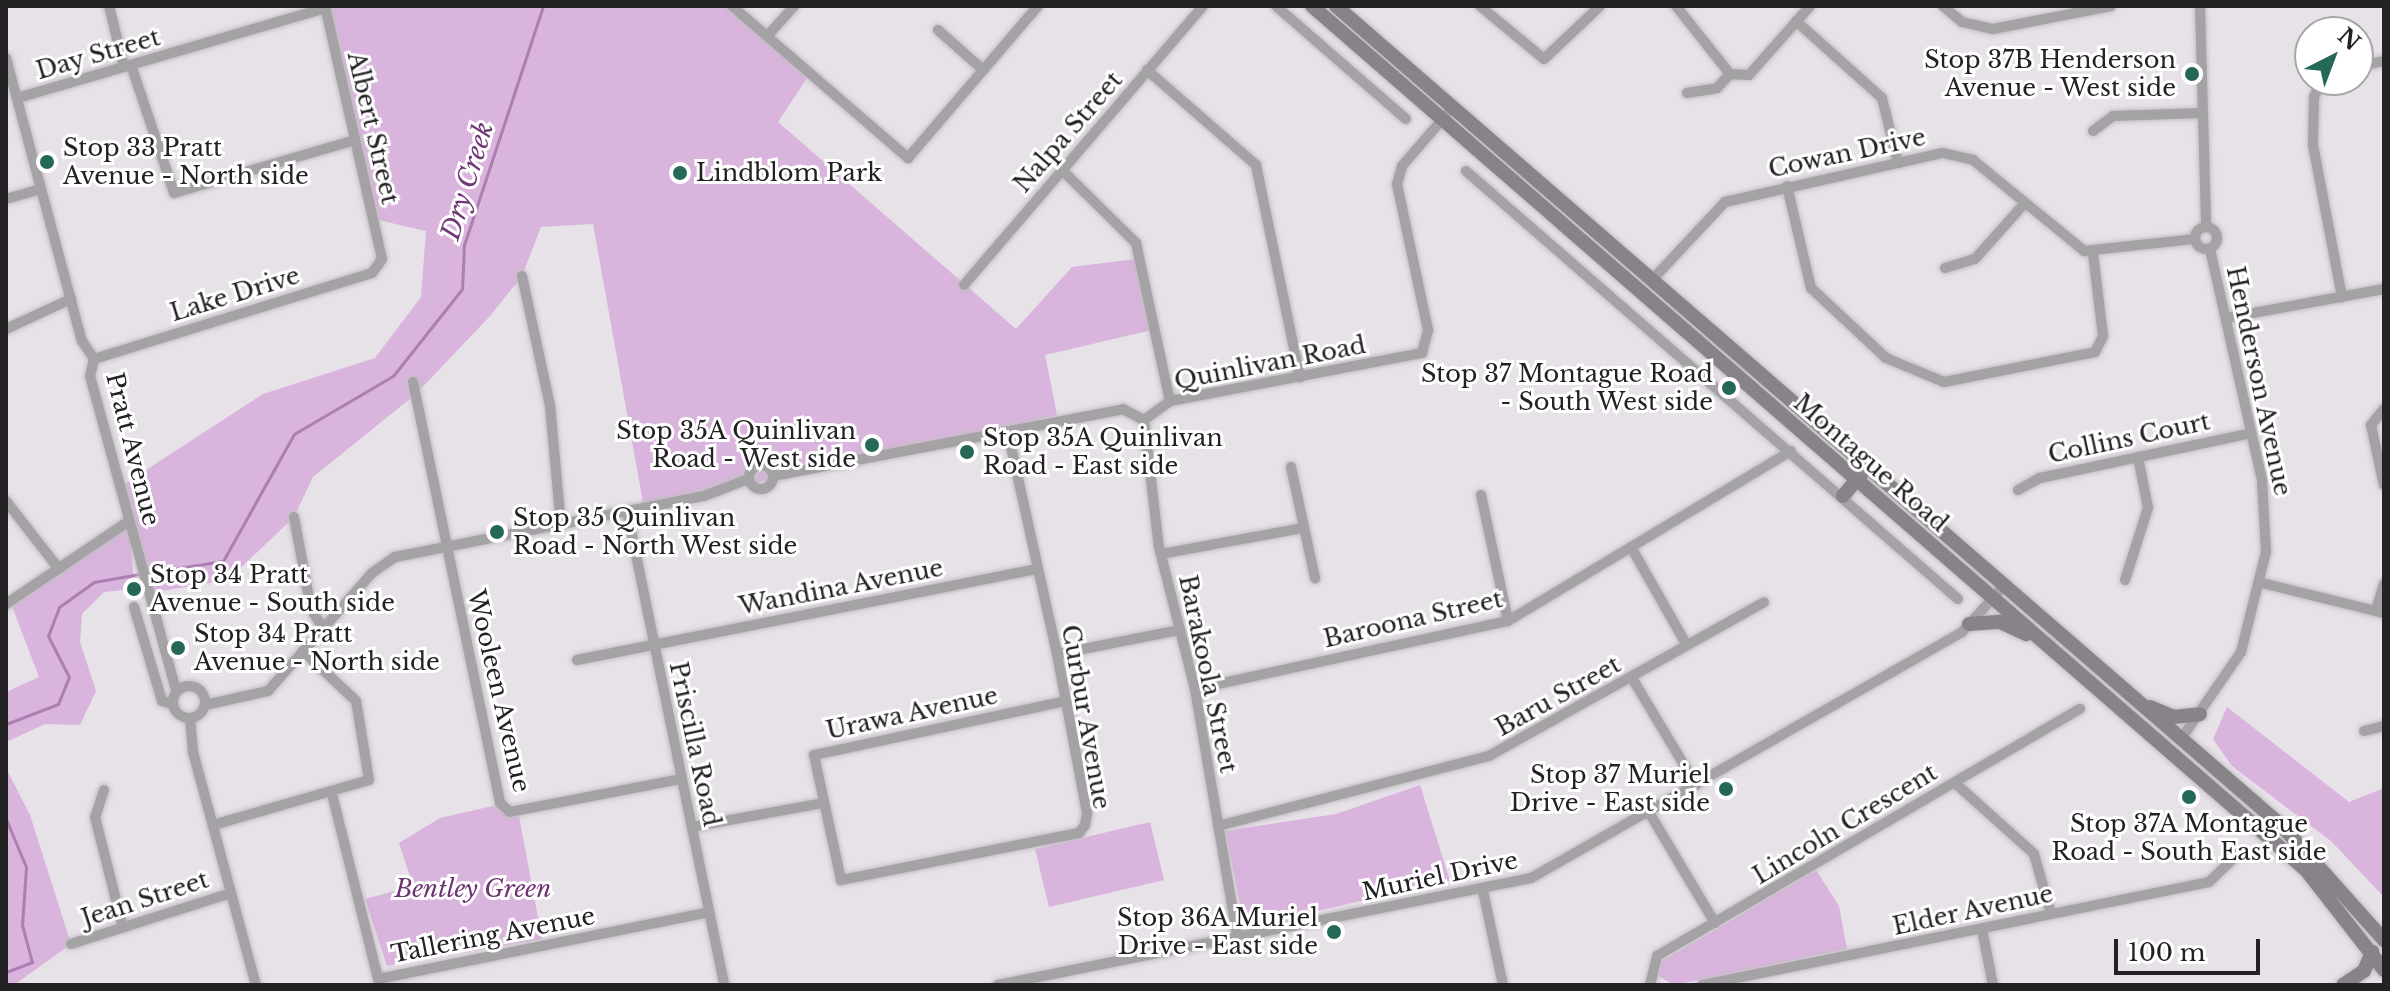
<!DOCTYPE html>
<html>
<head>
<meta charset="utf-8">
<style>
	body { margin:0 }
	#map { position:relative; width:2390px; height:991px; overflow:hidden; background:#e7e1e8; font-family:"Libre Baskerville",serif }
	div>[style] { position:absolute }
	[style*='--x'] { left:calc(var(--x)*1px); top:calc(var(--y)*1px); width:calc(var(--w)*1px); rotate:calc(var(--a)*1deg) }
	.green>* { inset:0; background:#d9b4dd }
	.stream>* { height:3px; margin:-1.5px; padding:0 1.5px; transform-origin:1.5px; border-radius:1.5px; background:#ac7eb1 }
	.roads { filter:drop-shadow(0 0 2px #c4bec5) drop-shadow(0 0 2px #c4bec5) }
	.minor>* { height:10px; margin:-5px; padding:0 5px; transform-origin:5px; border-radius:5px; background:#a5a2a6 }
	.minor>.ring { margin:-5px; padding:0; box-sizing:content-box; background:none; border:10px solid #a5a2a6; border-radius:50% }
	.secondary>* { height:14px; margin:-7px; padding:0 7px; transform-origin:7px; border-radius:7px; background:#878388 }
	.dots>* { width:22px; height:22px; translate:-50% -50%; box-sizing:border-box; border:4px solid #fff; border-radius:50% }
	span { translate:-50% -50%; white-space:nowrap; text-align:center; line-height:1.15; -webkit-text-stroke:6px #fff; paint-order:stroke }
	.street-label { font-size:24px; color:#232123 }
	.poi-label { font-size:24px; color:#232123 }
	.right { translate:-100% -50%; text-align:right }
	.left { translate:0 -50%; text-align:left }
	.park-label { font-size:24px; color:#6c3373; font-style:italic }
	.water-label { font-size:26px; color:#703777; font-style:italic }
	.frame { position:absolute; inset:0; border:8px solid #232123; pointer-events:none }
	.north { position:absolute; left:2294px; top:16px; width:80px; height:80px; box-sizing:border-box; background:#fff; border:2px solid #a7a6a7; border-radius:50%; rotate:42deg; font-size:22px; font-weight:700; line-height:32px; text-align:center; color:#232123 }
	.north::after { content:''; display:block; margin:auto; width:28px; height:36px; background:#266857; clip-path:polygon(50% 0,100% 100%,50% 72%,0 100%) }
	.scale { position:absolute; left:2114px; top:939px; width:146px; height:36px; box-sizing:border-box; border:4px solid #232123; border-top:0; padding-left:10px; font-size:24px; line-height:28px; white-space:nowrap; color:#232123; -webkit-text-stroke:6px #fff; paint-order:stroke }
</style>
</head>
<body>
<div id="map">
	<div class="green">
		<i style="clip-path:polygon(726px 6px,811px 72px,778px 122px,1016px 329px,1072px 267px,1135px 259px,1152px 330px,1045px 355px,1057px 415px,644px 508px,593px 224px,541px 227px,522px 276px,490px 316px,416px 394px,313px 477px,294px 517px,228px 580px,149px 593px,130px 528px,134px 589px,104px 592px,82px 614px,80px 642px,96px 691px,80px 725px,45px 724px,6px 742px,6px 692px,39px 677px,10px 601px,129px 522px,120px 487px,263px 394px,375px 358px,421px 297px,426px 231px,374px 219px,325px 8px)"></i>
		<i style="clip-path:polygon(2227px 707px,2349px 802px,2384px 788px,2384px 897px,2331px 841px,2232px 766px,2213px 739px)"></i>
		<i style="clip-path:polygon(6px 768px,30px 815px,71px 944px,14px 985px,6px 985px)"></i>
		<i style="clip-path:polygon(1420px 785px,1450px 881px,1245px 927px,1225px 831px,1336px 814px)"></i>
		<i style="clip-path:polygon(497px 805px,519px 816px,542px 939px,387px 966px,365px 899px,413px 886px,399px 843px,440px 818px)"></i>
		<i style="clip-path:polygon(1150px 822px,1164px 880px,1049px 907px,1035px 849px)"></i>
		<i style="clip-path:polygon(1816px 870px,1839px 906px,1847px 949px,1674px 985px,1658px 976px,1662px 961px)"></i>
	</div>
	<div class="stream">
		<i style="--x:147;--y:573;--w:77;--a:-9"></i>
		<i style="--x:223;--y:561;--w:145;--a:-60.8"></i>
		<i style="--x:294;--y:434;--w:115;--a:-30.4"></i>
		<i style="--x:393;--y:376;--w:111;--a:-51.6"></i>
		<i style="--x:462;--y:289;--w:44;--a:-87.4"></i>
		<i style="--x:464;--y:245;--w:252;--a:-71.7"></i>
		<i style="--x:6;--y:724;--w:56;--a:-21"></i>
		<i style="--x:58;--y:704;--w:29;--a:-68"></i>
		<i style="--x:69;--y:677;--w:46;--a:-117.1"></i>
		<i style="--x:48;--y:636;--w:31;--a:-69"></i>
		<i style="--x:59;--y:607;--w:43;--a:-35.5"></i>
		<i style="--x:94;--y:582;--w:46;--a:-10.1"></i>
		<i style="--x:6;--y:819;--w:52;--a:67.4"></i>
		<i style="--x:26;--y:867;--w:58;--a:93.9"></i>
		<i style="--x:22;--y:925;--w:38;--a:75"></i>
		<i style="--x:32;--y:962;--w:28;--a:159"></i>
	</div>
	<div class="roads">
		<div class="minor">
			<i style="--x:109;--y:6;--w:63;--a:76.2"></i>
			<i style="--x:732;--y:6;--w:233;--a:40.8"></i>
			<i style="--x:908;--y:158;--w:200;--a:-49.5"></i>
			<i style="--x:1276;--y:6;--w:172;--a:41"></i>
			<i style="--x:1480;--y:6;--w:83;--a:39.6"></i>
			<i style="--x:1544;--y:59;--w:77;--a:-43.4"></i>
			<i style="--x:1676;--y:6;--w:87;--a:51.5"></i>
			<i style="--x:1943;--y:6;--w:25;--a:40"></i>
			<i style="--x:1962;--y:22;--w:32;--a:13"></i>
			<i style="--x:1993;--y:29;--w:120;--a:-11"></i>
			<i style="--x:2200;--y:6;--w:220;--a:88.4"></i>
			<i style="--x:1796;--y:21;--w:115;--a:41.8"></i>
			<i style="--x:1882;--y:98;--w:67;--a:76.2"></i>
			<i style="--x:938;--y:30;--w:60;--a:41.6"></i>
			<i style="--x:769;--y:34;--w:38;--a:-48"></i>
			<i style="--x:6;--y:58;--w:293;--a:75"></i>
			<i style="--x:82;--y:341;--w:22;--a:56"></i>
			<i style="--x:94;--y:359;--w:17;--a:103"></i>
			<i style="--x:90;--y:376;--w:327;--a:74.7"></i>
			<i style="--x:131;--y:65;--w:135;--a:71.4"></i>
			<i style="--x:174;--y:193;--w:189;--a:-16.3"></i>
			<i style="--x:2358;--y:66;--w:26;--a:-11"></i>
			<i style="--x:1147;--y:70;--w:145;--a:41.1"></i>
			<i style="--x:1256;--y:165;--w:217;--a:78.3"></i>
			<i style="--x:2322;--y:80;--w:19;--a:115"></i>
			<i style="--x:2314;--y:97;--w:48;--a:91.2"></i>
			<i style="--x:2313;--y:145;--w:155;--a:79.2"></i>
			<i style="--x:1687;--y:93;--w:30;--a:-9"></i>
			<i style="--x:1717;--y:88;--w:19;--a:-47"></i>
			<i style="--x:1730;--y:74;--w:19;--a:3"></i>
			<i style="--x:1749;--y:75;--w:92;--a:-48.5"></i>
			<i style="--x:21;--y:97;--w:317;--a:-16.3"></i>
			<i style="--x:2093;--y:131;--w:25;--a:-37"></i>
			<i style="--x:2113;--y:116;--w:89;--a:-1.9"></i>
			<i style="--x:1062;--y:170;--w:104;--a:44.6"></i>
			<i style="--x:1136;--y:243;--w:162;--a:77.9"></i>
			<i style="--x:1466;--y:171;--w:652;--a:41.02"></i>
			<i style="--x:1787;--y:186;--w:105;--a:76.8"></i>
			<i style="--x:1811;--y:288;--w:103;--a:43"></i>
			<i style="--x:1886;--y:358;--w:63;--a:22.5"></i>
			<i style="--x:1944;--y:382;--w:154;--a:-11.2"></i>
			<i style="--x:2095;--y:352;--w:18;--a:-63"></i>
			<i style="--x:2103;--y:336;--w:84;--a:-96.9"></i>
			<i style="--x:6;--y:199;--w:36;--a:-16"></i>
			<i class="ring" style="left:2195px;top:227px;width:12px;height:12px"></i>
			<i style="--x:1945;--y:268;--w:31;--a:-17"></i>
			<i style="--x:1975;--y:259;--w:74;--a:-48.3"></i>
			<i style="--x:522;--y:276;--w:132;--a:77.8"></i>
			<i style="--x:550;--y:405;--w:121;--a:84.8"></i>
			<i style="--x:1652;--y:280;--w:107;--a:-46.9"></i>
			<i style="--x:1725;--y:202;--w:223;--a:-12.7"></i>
			<i style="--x:1943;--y:153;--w:31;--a:13"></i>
			<i style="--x:1973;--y:160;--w:144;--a:39.3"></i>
			<i style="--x:2084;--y:251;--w:112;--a:-6.2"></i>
			<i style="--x:964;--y:285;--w:367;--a:-49.4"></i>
			<i style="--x:2226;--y:318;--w:161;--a:-10.4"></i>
			<i style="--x:6;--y:329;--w:72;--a:-24.8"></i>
			<i style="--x:94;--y:359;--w:291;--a:-17.2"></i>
			<i style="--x:372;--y:273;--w:17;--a:-54"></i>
			<i style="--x:382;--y:259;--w:259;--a:-102.7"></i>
			<i style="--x:413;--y:382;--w:430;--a:78.3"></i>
			<i style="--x:500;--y:803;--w:13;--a:42"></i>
			<i style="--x:510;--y:812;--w:175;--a:-10.9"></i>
			<i style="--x:2384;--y:409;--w:21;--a:129"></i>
			<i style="--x:2371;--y:425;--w:61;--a:77.8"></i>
			<i style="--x:1144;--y:420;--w:32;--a:-36"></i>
			<i style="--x:1170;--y:401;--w:257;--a:-10.8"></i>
			<i style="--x:1422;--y:353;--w:24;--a:-75"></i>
			<i style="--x:1428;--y:330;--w:149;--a:-102"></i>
			<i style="--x:1397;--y:184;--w:19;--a:-74"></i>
			<i style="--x:1402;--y:166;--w:78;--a:-49.2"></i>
			<i style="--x:1144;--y:420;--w:128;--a:83.3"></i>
			<i style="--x:1159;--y:547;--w:146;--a:75.8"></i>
			<i style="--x:1195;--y:689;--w:251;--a:80.3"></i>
			<i style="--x:1008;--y:433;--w:226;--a:77.5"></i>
			<i style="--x:1057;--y:654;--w:48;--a:79.2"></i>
			<i style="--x:1066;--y:701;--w:114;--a:79.4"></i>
			<i style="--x:1087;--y:813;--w:12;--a:99"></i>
			<i style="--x:1085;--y:825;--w:10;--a:127"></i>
			<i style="--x:1079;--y:833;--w:243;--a:168.8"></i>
			<i style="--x:841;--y:880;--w:128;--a:-102.2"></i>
			<i style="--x:814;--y:755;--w:258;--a:-12.1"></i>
			<i class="ring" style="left:749px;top:465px;width:14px;height:14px"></i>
			<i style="--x:1291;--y:467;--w:114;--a:77.8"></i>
			<i style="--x:773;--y:476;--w:356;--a:-10.8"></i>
			<i style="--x:1123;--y:409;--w:24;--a:28"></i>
			<i style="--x:2018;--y:490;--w:25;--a:-29"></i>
			<i style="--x:2040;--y:478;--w:216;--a:-12"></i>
			<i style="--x:1481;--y:495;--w:129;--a:77.9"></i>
			<i style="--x:6;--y:501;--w:86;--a:52.1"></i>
			<i style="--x:627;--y:511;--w:484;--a:78.4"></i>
			<i style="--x:294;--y:517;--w:94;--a:79.5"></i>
			<i style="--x:311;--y:609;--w:22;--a:58"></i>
			<i style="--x:1631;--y:547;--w:109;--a:60.4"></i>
			<i style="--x:1161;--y:554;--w:144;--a:-10.4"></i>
			<i style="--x:2125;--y:580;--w:76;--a:-72.3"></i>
			<i style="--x:2148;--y:508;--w:52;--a:-101.1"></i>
			<i style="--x:2262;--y:583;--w:126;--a:13.8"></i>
			<i style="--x:6;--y:604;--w:148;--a:-34"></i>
			<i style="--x:134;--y:607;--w:98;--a:73.4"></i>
			<i style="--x:162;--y:701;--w:11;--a:15"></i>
			<i style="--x:2376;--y:610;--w:27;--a:-73"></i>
			<i style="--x:1057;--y:654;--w:124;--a:-11.1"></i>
			<i style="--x:577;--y:660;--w:468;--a:-11.2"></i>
			<i style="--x:1632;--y:678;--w:125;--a:59.1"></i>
			<i class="ring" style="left:173px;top:686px;width:22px;height:22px"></i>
			<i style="--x:1195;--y:689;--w:320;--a:-12.3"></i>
			<i style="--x:1508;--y:621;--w:330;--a:-31"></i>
			<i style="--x:205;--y:705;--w:65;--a:-12.5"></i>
			<i style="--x:268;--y:691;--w:157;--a:-48.6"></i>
			<i style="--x:372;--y:573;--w:28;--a:-35"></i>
			<i style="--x:395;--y:557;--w:315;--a:-11.2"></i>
			<i style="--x:704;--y:496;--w:47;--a:-21.1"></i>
			<i style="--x:190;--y:718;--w:34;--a:85"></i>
			<i style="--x:193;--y:752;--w:241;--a:74.9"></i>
			<i style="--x:2364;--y:731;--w:21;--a:-14"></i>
			<i style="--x:2181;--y:739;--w:106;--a:-55.4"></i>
			<i style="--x:2241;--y:652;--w:103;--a:-76"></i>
			<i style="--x:2266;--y:552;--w:72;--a:-93.2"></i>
			<i style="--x:2262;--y:480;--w:237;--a:-102.7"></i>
			<i style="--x:1955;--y:783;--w:106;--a:41.9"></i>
			<i style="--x:2034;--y:854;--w:62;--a:74.2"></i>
			<i style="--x:104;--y:790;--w:28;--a:108"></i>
			<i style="--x:95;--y:817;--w:114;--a:75.8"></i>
			<i style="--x:332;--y:794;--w:191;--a:76"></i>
			<i style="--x:378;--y:979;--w:338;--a:-11.4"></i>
			<i style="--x:1650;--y:814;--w:127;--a:59.2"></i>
			<i style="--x:213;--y:825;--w:162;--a:-16.1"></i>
			<i style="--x:369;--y:780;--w:80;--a:-99.3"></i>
			<i style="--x:356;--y:701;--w:73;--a:-136.7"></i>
			<i style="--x:1218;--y:826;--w:280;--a:-14.5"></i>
			<i style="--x:1489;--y:756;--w:315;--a:-29.2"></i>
			<i style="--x:692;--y:827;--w:133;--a:-10.4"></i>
			<i style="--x:1483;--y:891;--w:96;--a:78"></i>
			<i style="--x:1982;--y:929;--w:57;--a:78.9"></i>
			<i style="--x:71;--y:944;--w:168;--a:-17.7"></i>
			<i style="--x:998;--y:985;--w:544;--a:-11.35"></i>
			<i style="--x:1531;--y:878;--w:496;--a:-29.7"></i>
			<i style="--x:1962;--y:632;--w:62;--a:-47.6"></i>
			<i style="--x:1650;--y:985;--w:30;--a:-76"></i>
			<i style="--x:1657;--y:956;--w:490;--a:-30.3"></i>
			<i style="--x:1702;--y:985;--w:517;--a:-11.48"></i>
			<i style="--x:2209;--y:882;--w:43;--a:-44.1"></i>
		</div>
		<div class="secondary">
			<i style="--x:1312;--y:6;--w:1317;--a:41"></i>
			<i style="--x:2306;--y:870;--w:127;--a:52"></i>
			<i style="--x:1336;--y:6;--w:1253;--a:40.92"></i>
			<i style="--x:2283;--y:827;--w:152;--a:48.2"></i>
			<i style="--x:1843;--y:496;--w:30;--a:-50"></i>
			<i style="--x:1969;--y:624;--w:31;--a:-4"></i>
			<i style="--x:2000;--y:622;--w:29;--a:25"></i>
			<i style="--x:2150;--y:707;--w:25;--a:23"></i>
			<i style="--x:2173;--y:717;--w:27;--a:-6"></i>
			<i style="--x:2343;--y:985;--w:25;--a:-34"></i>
			<i style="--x:2364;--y:971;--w:21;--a:-67"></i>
		</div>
	</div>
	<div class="dots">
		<i style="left:2192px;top:74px;background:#266857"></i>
		<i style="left:47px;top:162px;background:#266857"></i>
		<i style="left:680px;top:173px;background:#266857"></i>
		<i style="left:1729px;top:388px;background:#266857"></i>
		<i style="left:872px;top:445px;background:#266857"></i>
		<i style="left:967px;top:452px;background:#266857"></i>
		<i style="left:497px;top:532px;background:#266857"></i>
		<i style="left:134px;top:589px;background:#266857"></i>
		<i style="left:178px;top:648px;background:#266857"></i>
		<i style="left:1726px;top:789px;background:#266857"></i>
		<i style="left:2189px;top:797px;background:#266857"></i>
		<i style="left:1334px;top:932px;background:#266857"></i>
	</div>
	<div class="street-label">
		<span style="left:98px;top:54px;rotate:-16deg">Day Street</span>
		<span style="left:373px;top:128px;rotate:77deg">Albert Street</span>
		<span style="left:1068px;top:132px;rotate:-49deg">Nalpa Street</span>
		<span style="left:1847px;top:153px;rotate:-12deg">Cowan Drive</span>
		<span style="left:235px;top:294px;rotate:-17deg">Lake Drive</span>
		<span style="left:1270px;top:363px;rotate:-11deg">Quinlivan Road</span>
		<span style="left:2259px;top:381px;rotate:78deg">Henderson Avenue</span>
		<span style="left:2129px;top:438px;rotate:-12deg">Collins Court</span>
		<span style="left:133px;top:449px;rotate:76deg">Pratt Avenue</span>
		<span style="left:1871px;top:463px;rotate:41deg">Montague Road</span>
		<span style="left:841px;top:587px;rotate:-11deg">Wandina Avenue</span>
		<span style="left:1413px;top:619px;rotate:-13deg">Baroona Street</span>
		<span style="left:1208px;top:674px;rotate:78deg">Barakoola Street</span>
		<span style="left:499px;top:691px;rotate:77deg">Wooleen Avenue</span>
		<span style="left:1558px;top:696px;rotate:-29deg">Baru Street</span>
		<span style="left:912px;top:713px;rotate:-12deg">Urawa Avenue</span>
		<span style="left:1086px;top:717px;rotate:80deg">Curbur Avenue</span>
		<span style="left:695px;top:744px;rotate:78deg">Priscilla Road</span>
		<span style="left:1845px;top:824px;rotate:-31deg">Lincoln Crescent</span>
		<span style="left:1440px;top:876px;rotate:-12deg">Muriel Drive</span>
		<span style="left:145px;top:899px;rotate:-18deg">Jean Street</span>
		<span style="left:1973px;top:910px;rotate:-12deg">Elder Avenue</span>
		<span style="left:493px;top:935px;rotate:-11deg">Tallering Avenue</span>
	</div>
	<div class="poi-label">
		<span class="right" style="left:2176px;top:74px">Stop 37B Henderson<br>Avenue - West side</span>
		<span class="left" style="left:63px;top:162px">Stop 33 Pratt<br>Avenue - North side</span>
		<span class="left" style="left:696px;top:173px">Lindblom Park</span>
		<span class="right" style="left:1713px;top:388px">Stop 37 Montague Road<br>- South West side</span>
		<span class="right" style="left:856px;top:445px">Stop 35A Quinlivan<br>Road - West side</span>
		<span class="left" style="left:983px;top:452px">Stop 35A Quinlivan<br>Road - East side</span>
		<span class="left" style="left:513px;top:532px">Stop 35 Quinlivan<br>Road - North West side</span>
		<span class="left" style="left:150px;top:589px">Stop 34 Pratt<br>Avenue - South side</span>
		<span class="left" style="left:194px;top:648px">Stop 34 Pratt<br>Avenue - North side</span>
		<span class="right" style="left:1710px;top:789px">Stop 37 Muriel<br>Drive - East side</span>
		<span style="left:2189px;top:838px">Stop 37A Montague<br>Road - South East side</span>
		<span class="right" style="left:1318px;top:932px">Stop 36A Muriel<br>Drive - East side</span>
	</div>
	<div class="park-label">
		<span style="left:473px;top:889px">Bentley Green</span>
	</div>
	<div class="water-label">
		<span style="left:468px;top:181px;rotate:-73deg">Dry Creek</span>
	</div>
	<div class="frame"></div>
	<div class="north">N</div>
	<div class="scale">100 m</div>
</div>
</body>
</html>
